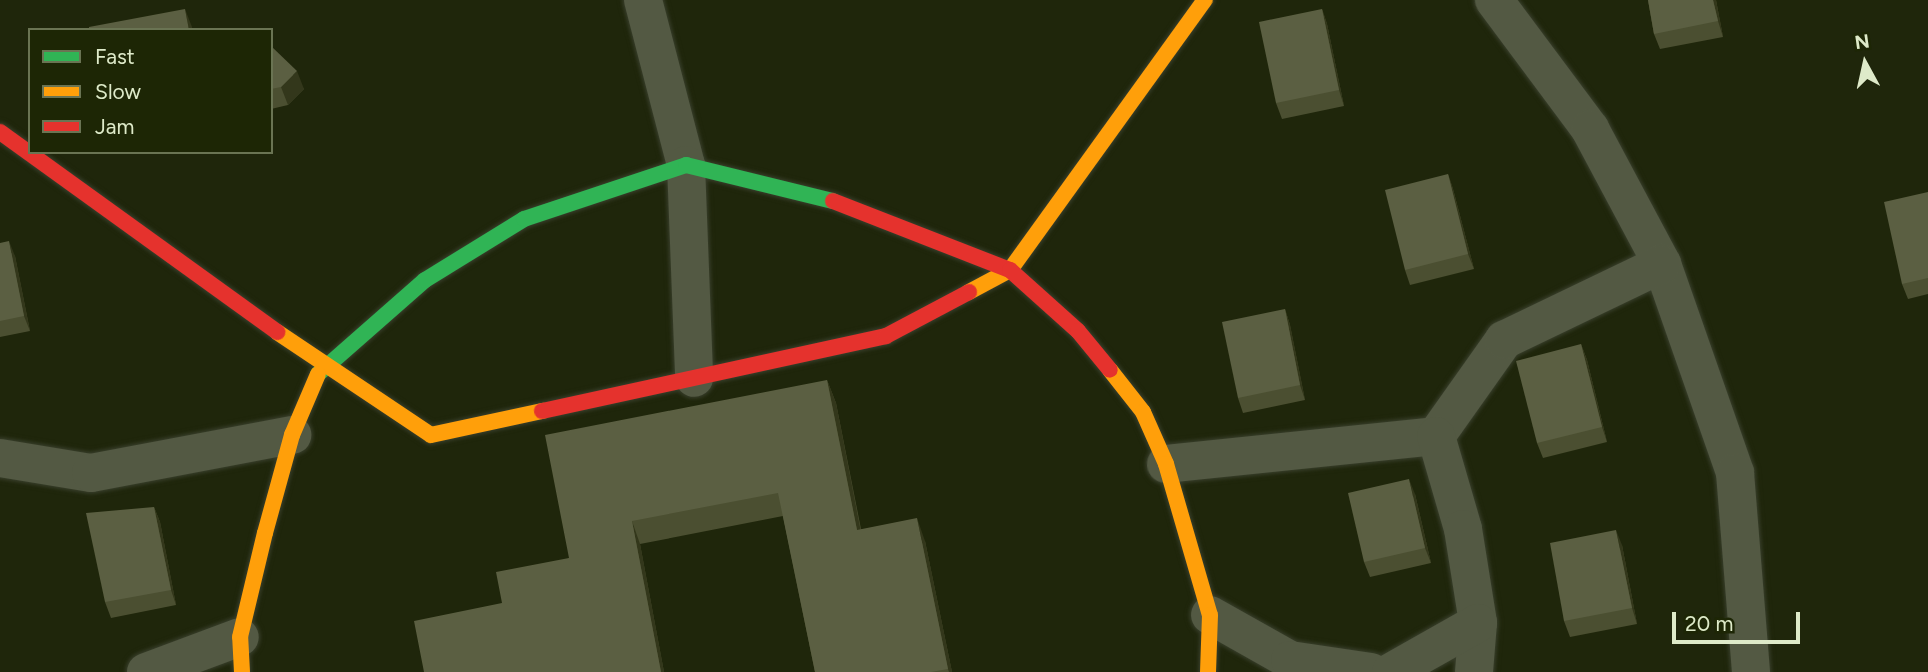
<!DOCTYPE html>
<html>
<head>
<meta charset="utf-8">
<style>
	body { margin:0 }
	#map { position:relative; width:1928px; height:672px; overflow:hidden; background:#1f260b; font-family:Figtree,sans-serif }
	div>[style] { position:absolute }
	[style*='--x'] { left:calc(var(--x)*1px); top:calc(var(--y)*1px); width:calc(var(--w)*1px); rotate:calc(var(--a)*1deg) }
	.roads { filter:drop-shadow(0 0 2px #393f2c) drop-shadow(0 0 2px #393f2c) }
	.street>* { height:38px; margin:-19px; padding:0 19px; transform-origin:19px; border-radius:19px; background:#535943 }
	.fast>* { height:16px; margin:-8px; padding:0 8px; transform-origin:8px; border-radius:8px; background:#30b455 }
	.slow>* { height:16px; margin:-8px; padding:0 8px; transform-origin:8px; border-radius:8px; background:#ff9f0a }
	.jam>* { height:16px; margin:-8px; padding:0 8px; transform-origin:8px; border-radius:8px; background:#e5322d }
	.wall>* { inset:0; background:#4b4f31 }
	.shaded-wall>* { inset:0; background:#33371b }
	.building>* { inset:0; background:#5b5f42 }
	span { translate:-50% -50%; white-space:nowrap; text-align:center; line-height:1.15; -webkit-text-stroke:6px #1d2605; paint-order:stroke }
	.legend { position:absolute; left:28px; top:28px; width:245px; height:126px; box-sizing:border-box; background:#1d2605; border:2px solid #6a7453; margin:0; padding:9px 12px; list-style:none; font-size:21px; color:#deeac9 }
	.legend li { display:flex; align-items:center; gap:14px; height:35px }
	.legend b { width:35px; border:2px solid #6a7453 }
	.north { position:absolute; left:1830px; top:28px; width:70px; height:70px; -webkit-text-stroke:5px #1d2605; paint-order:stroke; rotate:352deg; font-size:19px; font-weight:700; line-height:28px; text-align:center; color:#deeac9 }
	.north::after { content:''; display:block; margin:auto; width:24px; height:32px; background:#deeac9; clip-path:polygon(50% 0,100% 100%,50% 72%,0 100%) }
	.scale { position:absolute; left:1672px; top:612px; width:128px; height:32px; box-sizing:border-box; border:4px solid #deeac9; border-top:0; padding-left:9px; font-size:21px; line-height:24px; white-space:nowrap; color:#deeac9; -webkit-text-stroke:5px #1d2605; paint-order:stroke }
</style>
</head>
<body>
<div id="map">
	<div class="roads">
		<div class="street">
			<i style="--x:643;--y:0;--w:171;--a:75.4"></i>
			<i style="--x:686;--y:165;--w:213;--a:87.8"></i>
			<i style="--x:1494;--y:0;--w:161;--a:53.3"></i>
			<i style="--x:1590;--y:129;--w:153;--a:61.9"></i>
			<i style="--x:1662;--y:264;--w:221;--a:70.7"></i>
			<i style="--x:1735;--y:473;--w:200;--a:85.4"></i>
			<i style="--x:1436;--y:436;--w:118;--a:-54.7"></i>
			<i style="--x:1504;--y:340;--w:175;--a:-25.7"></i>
			<i style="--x:0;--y:458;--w:92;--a:9.4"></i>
			<i style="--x:91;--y:473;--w:205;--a:-10.7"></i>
			<i style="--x:1166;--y:464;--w:271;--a:-5.9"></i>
			<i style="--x:1436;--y:436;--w:97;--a:73.8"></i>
			<i style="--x:1463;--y:529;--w:95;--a:80.9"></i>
			<i style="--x:1478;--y:623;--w:49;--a:94.7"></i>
			<i style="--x:1210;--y:615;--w:92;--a:29.4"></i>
			<i style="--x:1290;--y:660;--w:82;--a:8.4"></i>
			<i style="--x:146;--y:672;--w:100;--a:-20.4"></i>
			<i style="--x:1391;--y:672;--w:100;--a:-29.4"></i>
		</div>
		<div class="fast">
			<i style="--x:318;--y:374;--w:142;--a:-41.3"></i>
			<i style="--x:425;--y:280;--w:116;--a:-31.6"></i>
			<i style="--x:524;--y:219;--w:171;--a:-18.4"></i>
			<i style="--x:686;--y:165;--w:151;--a:13.8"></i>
		</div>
		<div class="slow">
			<i style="--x:969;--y:292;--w:47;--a:-28.2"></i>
			<i style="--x:1010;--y:270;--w:333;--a:-54.2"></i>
			<i style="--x:277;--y:332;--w:185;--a:33.8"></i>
			<i style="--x:431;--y:435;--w:114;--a:-12.2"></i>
			<i style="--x:1110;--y:370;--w:53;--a:51.8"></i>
			<i style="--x:1143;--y:412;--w:57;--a:66.1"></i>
			<i style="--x:1166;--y:464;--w:157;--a:73.8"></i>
			<i style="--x:1210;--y:615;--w:57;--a:92"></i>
			<i style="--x:242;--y:672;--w:35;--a:-93"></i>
			<i style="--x:240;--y:637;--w:107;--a:-76.5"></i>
			<i style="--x:265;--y:533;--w:102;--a:-74.6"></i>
			<i style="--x:292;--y:435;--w:66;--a:-66.9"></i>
		</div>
		<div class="jam">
			<i style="--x:0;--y:132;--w:342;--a:35.8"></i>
			<i style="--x:833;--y:201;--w:190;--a:21.3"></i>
			<i style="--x:1010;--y:270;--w:91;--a:41.9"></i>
			<i style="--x:1078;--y:331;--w:50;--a:50.6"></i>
			<i style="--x:542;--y:411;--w:352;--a:-12.3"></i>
			<i style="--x:886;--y:336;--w:94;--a:-27.9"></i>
		</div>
	</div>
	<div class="wall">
		<i style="clip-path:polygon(1648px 0,1716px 0,1723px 37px,1660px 49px,1654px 34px)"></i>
		<i style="clip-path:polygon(1322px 9px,1327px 24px,1344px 106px,1282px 119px,1276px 103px)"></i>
		<i style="clip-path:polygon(271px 46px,304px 89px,288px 105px,271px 109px)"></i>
		<i style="clip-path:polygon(1448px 174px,1453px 189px,1474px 269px,1410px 285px,1405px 270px)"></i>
		<i style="clip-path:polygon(1928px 192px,1928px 294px,1908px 299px,1902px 284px)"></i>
		<i style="clip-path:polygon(0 243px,15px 256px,30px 331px,0 337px)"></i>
		<i style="clip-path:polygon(1285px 309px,1290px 325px,1305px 400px,1243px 413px,1238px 398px)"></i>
		<i style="clip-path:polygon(1581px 344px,1587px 360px,1607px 442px,1543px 458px,1537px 443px)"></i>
		<i style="clip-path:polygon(827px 380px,836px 403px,861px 529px,925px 541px,952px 672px,815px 672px,783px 516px,640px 544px,664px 672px,424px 672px,502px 603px,569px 558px)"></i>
		<i style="clip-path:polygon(1415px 494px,1431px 563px,1370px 577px,1364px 562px)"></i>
		<i style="clip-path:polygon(154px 507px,160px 522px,176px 605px,111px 618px,105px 602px)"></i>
		<i style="clip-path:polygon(1622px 545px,1637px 624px,1570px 637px,1564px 621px)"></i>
	</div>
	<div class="shaded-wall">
		<i style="clip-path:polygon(1713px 0,1716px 0,1723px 37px,1718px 21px)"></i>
		<i style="clip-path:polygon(185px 9px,192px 27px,192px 30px,189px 30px)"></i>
		<i style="clip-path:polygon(1322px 9px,1327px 24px,1344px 106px,1339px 90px)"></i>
		<i style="clip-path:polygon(297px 71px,304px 89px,288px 105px,281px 87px)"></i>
		<i style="clip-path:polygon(1448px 174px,1453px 189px,1474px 269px,1468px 254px)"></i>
		<i style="clip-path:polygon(9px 241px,15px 256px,30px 331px,24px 316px)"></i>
		<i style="clip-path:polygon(1285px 309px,1290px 325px,1305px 400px,1300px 385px)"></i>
		<i style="clip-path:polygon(1581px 344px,1587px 360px,1607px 442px,1602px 427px)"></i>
		<i style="clip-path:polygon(827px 380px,836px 403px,865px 553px,857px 530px)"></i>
		<i style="clip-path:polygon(1409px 479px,1415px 494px,1431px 563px,1425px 548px)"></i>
		<i style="clip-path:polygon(154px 507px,160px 522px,176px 605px,171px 590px)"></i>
		<i style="clip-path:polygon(917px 518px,925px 541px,952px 672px,949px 672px,948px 669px)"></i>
		<i style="clip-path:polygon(632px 521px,640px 544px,664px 672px,661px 672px)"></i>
		<i style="clip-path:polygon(1616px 530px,1622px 545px,1637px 624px,1632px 608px)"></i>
	</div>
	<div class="building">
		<i style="clip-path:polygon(1648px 0,1713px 0,1718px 21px,1654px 34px)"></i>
		<i style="clip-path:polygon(185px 9px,189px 30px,89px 30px,89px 27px)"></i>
		<i style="clip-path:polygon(1322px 9px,1339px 90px,1276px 103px,1259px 22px)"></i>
		<i style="clip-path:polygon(271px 46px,297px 71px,281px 87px,271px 89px)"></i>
		<i style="clip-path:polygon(1448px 174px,1468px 254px,1405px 270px,1385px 190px)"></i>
		<i style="clip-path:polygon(1928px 192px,1928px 278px,1902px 284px,1884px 202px)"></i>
		<i style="clip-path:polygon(9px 241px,24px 316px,0 321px,0 243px)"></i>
		<i style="clip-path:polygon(1285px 309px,1300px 385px,1238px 398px,1222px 322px)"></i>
		<i style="clip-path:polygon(1581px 344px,1602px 427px,1537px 443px,1516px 361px)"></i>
		<i style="clip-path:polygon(827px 380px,857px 530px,917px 518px,948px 669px,931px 672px,815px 672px,778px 493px,632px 521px,661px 672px,424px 672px,414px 621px,502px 603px,496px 572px,569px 558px,545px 435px)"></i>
		<i style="clip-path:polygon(1409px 479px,1425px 548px,1364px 562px,1348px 493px)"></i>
		<i style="clip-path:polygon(154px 507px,171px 590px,105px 602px,86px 513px)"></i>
		<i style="clip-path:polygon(1616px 530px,1632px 608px,1564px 621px,1550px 543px)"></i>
	</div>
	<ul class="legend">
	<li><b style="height:9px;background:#30b455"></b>Fast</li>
	<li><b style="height:9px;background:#ff9f0a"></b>Slow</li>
	<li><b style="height:9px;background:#e5322d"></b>Jam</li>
	</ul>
	<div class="north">N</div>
	<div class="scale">20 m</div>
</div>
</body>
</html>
